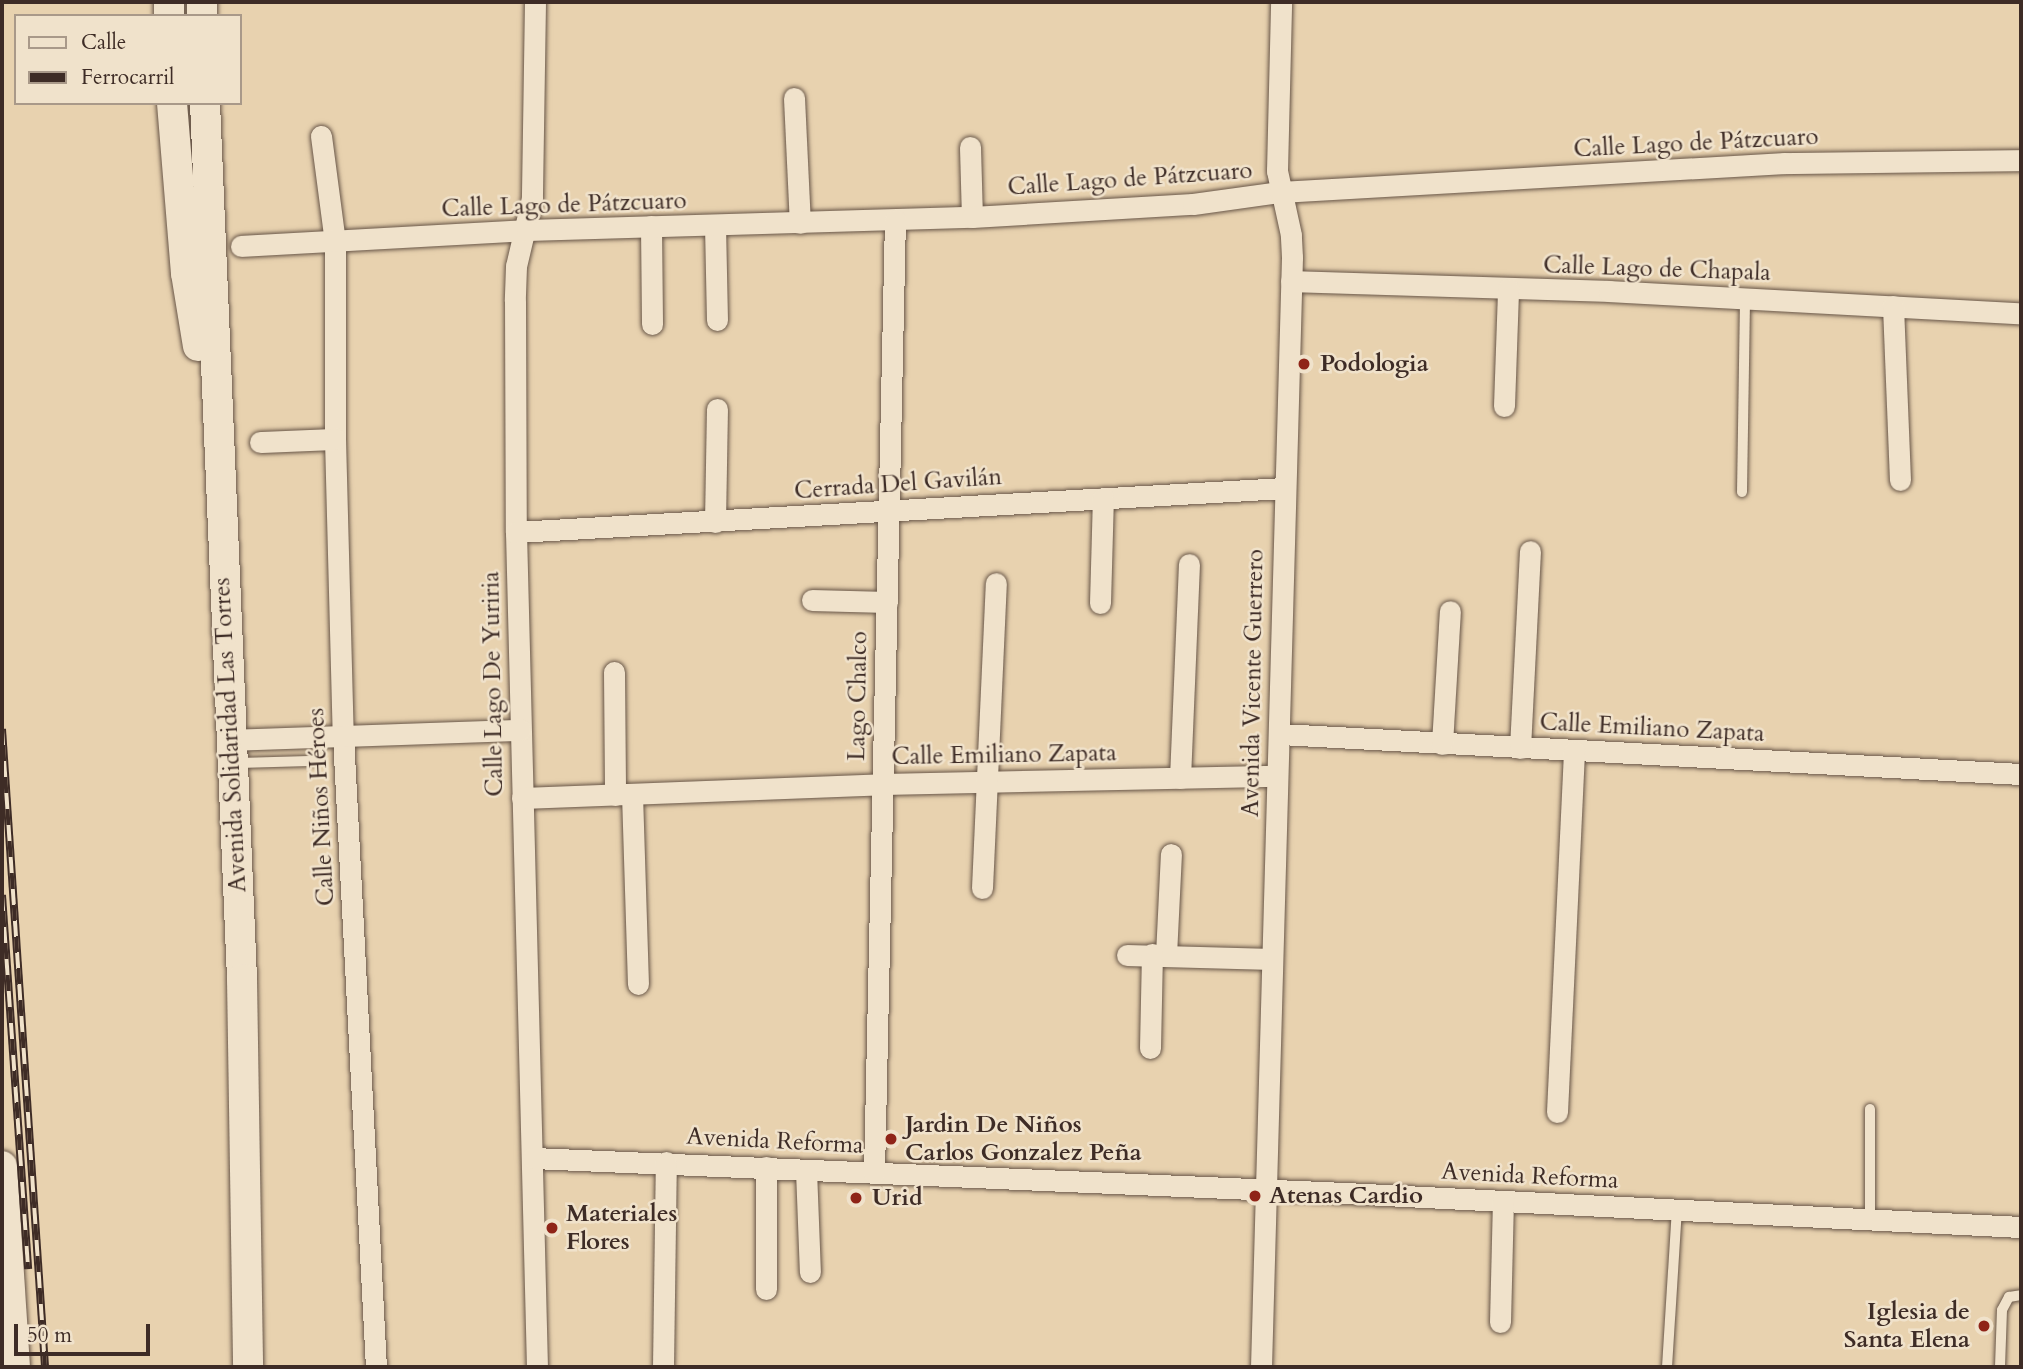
<!DOCTYPE html>
<html>
<head>
<meta charset="utf-8">
<style>
	body { margin:0 }
	#map { position:relative; width:2023px; height:1369px; overflow:hidden; background:#e8d2af; font-family:Cardo,serif }
	div>[style] { position:absolute }
	[style*='--x'] { left:calc(var(--x)*1px); top:calc(var(--y)*1px); width:calc(var(--w)*1px); rotate:calc(var(--a)*1deg) }
	.roads { filter:drop-shadow(0 0 2px #685648) drop-shadow(0 0 2px #685648) }
	.service>* { height:10px; margin:-5px; padding:0 5px; transform-origin:5px; border-radius:5px; background:#f0e2cb }
	.minor>* { height:21px; margin:-10.5px; padding:0 10.5px; transform-origin:10.5px; border-radius:10.5px; background:#f0e2cb }
	.secondary>* { height:30px; margin:-15px; padding:0 15px; transform-origin:15px; border-radius:15px; background:#f0e2cb }
	.rail>* { height:8px; margin-top:-4px; transform-origin:0; background:repeating-linear-gradient(90deg,#f0e2cb 0 16px,#3e2c26 0 32px); box-sizing:border-box; border-block:2px solid #3e2c26 }
	.dots>* { width:19px; height:19px; translate:-50% -50%; box-sizing:border-box; border:4px solid #f0e2cb; border-radius:50% }
	span { translate:-50% -50%; white-space:nowrap; text-align:center; line-height:1.15; -webkit-text-stroke:5px #f0e2cb; paint-order:stroke }
	.street-label { font-size:24px; color:#3e2c26 }
	.poi-label { font-size:24px; color:#3e2c26; font-weight:700 }
	.left { translate:0 -50%; text-align:left }
	.right { translate:-100% -50%; text-align:right }
	.frame { position:absolute; inset:0; border:4px solid #3e2c26; pointer-events:none }
	.legend { position:absolute; left:14px; top:14px; width:228px; height:91px; box-sizing:border-box; background:#f0e2cb; border:2px solid #a99989; margin:0; padding:9px 12px; list-style:none; font-size:21px; color:#3e2c26 }
	.legend li { display:flex; align-items:center; gap:14px; height:35px }
	.legend b { width:35px; border:2px solid #a99989 }
	.scale { position:absolute; left:14px; top:1324px; width:136px; height:32px; box-sizing:border-box; border:4px solid #3e2c26; border-top:0; padding-left:9px; font-size:21px; line-height:24px; white-space:nowrap; color:#3e2c26; -webkit-text-stroke:5px #f0e2cb; paint-order:stroke }
</style>
</head>
<body>
<div id="map">
	<div class="roads">
		<div class="service">
			<i style="--x:1742;--y:492;--w:194;--a:-89.1"></i>
			<i style="--x:235;--y:763;--w:78;--a:-1.5"></i>
			<i style="--x:1870;--y:1220;--w:111;--a:-90"></i>
			<i style="--x:1667;--y:1367;--w:157;--a:-86.4"></i>
			<i style="--x:2000;--y:1367;--w:57;--a:-88"></i>
			<i style="--x:2002;--y:1310;--w:15;--a:-62"></i>
			<i style="--x:2009;--y:1297;--w:12;--a:-9"></i>
		</div>
		<div class="minor">
			<i style="--x:535;--y:2;--w:196;--a:90.9"></i>
			<i style="--x:532;--y:198;--w:70;--a:103.2"></i>
			<i style="--x:516;--y:266;--w:35;--a:92"></i>
			<i style="--x:515;--y:301;--w:231;--a:89.8"></i>
			<i style="--x:516;--y:532;--w:835;--a:88.56"></i>
			<i style="--x:794;--y:98;--w:125;--a:87.3"></i>
			<i style="--x:321;--y:136;--w:108;--a:82.5"></i>
			<i style="--x:335;--y:243;--w:196;--a:90"></i>
			<i style="--x:335;--y:439;--w:297;--a:88.5"></i>
			<i style="--x:343;--y:736;--w:632;--a:87.01"></i>
			<i style="--x:970;--y:147;--w:70;--a:88.4"></i>
			<i style="--x:715;--y:225;--w:95;--a:88.8"></i>
			<i style="--x:651;--y:226;--w:98;--a:89.4"></i>
			<i style="--x:241;--y:246;--w:286;--a:-3.2"></i>
			<i style="--x:527;--y:230;--w:445;--a:-1.7"></i>
			<i style="--x:972;--y:217;--w:221;--a:-3.4"></i>
			<i style="--x:1193;--y:204;--w:88;--a:-7.9"></i>
			<i style="--x:1280;--y:192;--w:506;--a:-3.29"></i>
			<i style="--x:1785;--y:163;--w:236;--a:-0.7"></i>
			<i style="--x:1291;--y:281;--w:318;--a:1.8"></i>
			<i style="--x:1609;--y:291;--w:413;--a:3.1"></i>
			<i style="--x:1893;--y:306;--w:174;--a:87.7"></i>
			<i style="--x:1504;--y:406;--w:117;--a:-88"></i>
			<i style="--x:260;--y:442;--w:75;--a:-2.3"></i>
			<i style="--x:715;--y:522;--w:113;--a:-89"></i>
			<i style="--x:516;--y:532;--w:769;--a:-3.28"></i>
			<i style="--x:812;--y:600;--w:75;--a:1.5"></i>
			<i style="--x:1100;--y:603;--w:105;--a:-88.4"></i>
			<i style="--x:614;--y:672;--w:123;--a:89.5"></i>
			<i style="--x:1280;--y:734;--w:742;--a:3.09"></i>
			<i style="--x:231;--y:740;--w:289;--a:-2"></i>
			<i style="--x:1442;--y:744;--w:133;--a:-86.6"></i>
			<i style="--x:1520;--y:748;--w:197;--a:-87.1"></i>
			<i style="--x:1180;--y:778;--w:214;--a:-87.6"></i>
			<i style="--x:632;--y:794;--w:190;--a:88.2"></i>
			<i style="--x:522;--y:798;--w:361;--a:-2.2"></i>
			<i style="--x:883;--y:784;--w:394;--a:-1.2"></i>
			<i style="--x:982;--y:888;--w:305;--a:-87.4"></i>
			<i style="--x:1127;--y:955;--w:145;--a:1.6"></i>
			<i style="--x:1166;--y:955;--w:101;--a:-87.2"></i>
			<i style="--x:1150;--y:1048;--w:94;--a:-88.8"></i>
			<i style="--x:1557;--y:1112;--w:361;--a:-87.3"></i>
			<i style="--x:533;--y:1158;--w:813;--a:2.47"></i>
			<i style="--x:1345;--y:1193;--w:677;--a:2.88"></i>
			<i style="--x:806;--y:1170;--w:102;--a:87.8"></i>
			<i style="--x:874;--y:1173;--w:953;--a:-88.74"></i>
			<i style="--x:766;--y:1289;--w:122;--a:-90"></i>
			<i style="--x:1500;--y:1322;--w:121;--a:-88.6"></i>
			<i style="--x:663;--y:1367;--w:205;--a:-89.2"></i>
			<i style="--x:1261;--y:1367;--w:1110;--a:-88.4"></i>
			<i style="--x:1292;--y:257;--w:22;--a:-93"></i>
			<i style="--x:1291;--y:235;--w:66;--a:-102.3"></i>
			<i style="--x:1277;--y:171;--w:169;--a:-88.6"></i>
		</div>
		<div class="secondary">
			<i style="--x:169;--y:2;--w:14;--a:90"></i>
			<i style="--x:202;--y:2;--w:14;--a:90"></i>
			<i style="--x:172;--y:103;--w:171;--a:85.3"></i>
			<i style="--x:186;--y:273;--w:74;--a:80.7"></i>
			<i style="--x:205;--y:103;--w:877;--a:87.58"></i>
			<i style="--x:242;--y:979;--w:388;--a:89.1"></i>
			<i style="--x:2;--y:1166;--w:201;--a:86.3"></i>
		</div>
	</div>
	<div class="rail">
		<i style="--x:2;--y:729;--w:639;--a:86.14"></i>
		<i style="--x:2;--y:895;--w:375;--a:86"></i>
	</div>
	<div class="dots">
		<i style="left:1304px;top:364px;background:#8f2418"></i>
		<i style="left:891px;top:1139px;background:#8f2418"></i>
		<i style="left:1255px;top:1196px;background:#8f2418"></i>
		<i style="left:856px;top:1198px;background:#8f2418"></i>
		<i style="left:552px;top:1228px;background:#8f2418"></i>
		<i style="left:1984px;top:1326px;background:#8f2418"></i>
	</div>
	<div class="street-label">
		<span style="left:1696px;top:143px;rotate:-3deg">Calle Lago de Pátzcuaro</span>
		<span style="left:1130px;top:179px;rotate:-4deg">Calle Lago de Pátzcuaro</span>
		<span style="left:564px;top:205px;rotate:-2deg">Calle Lago de Pátzcuaro</span>
		<span style="left:1657px;top:269px;rotate:2deg">Calle Lago de Chapala</span>
		<span style="left:898px;top:484px;rotate:-4deg">Cerrada Del Gavilán</span>
		<span style="left:1253px;top:683px;rotate:-89deg">Avenida Vicente Guerrero</span>
		<span style="left:493px;top:684px;rotate:-91deg">Calle Lago De Yuriria</span>
		<span style="left:858px;top:696px;rotate:-89deg">Lago Chalco</span>
		<span style="left:1652px;top:728px;rotate:3deg">Calle Emiliano Zapata</span>
		<span style="left:230px;top:735px;rotate:-93deg">Avenida Solidaridad Las Torres</span>
		<span style="left:1004px;top:755px;rotate:-1deg">Calle Emiliano Zapata</span>
		<span style="left:321px;top:807px;rotate:-93deg">Calle Niños Héroes</span>
		<span style="left:775px;top:1141px;rotate:3deg">Avenida Reforma</span>
		<span style="left:1530px;top:1176px;rotate:3deg">Avenida Reforma</span>
	</div>
	<div class="poi-label">
		<span class="left" style="left:1320px;top:364px">Podologia</span>
		<span class="left" style="left:905px;top:1139px">Jardin De Niños<br>Carlos Gonzalez Peña</span>
		<span class="left" style="left:1269px;top:1196px">Atenas Cardio</span>
		<span class="left" style="left:872px;top:1198px">Urid</span>
		<span class="left" style="left:566px;top:1228px">Materiales<br>Flores</span>
		<span class="right" style="left:1970px;top:1326px">Iglesia de<br>Santa Elena</span>
	</div>
	<div class="frame"></div>
	<ul class="legend">
	<li><b style="height:9px;background:#f0e2cb"></b>Calle</li>
	<li><b style="height:9px;background:#3e2c26"></b>Ferrocarril</li>
	</ul>
	<div class="scale">50 m</div>
</div>
</body>
</html>
